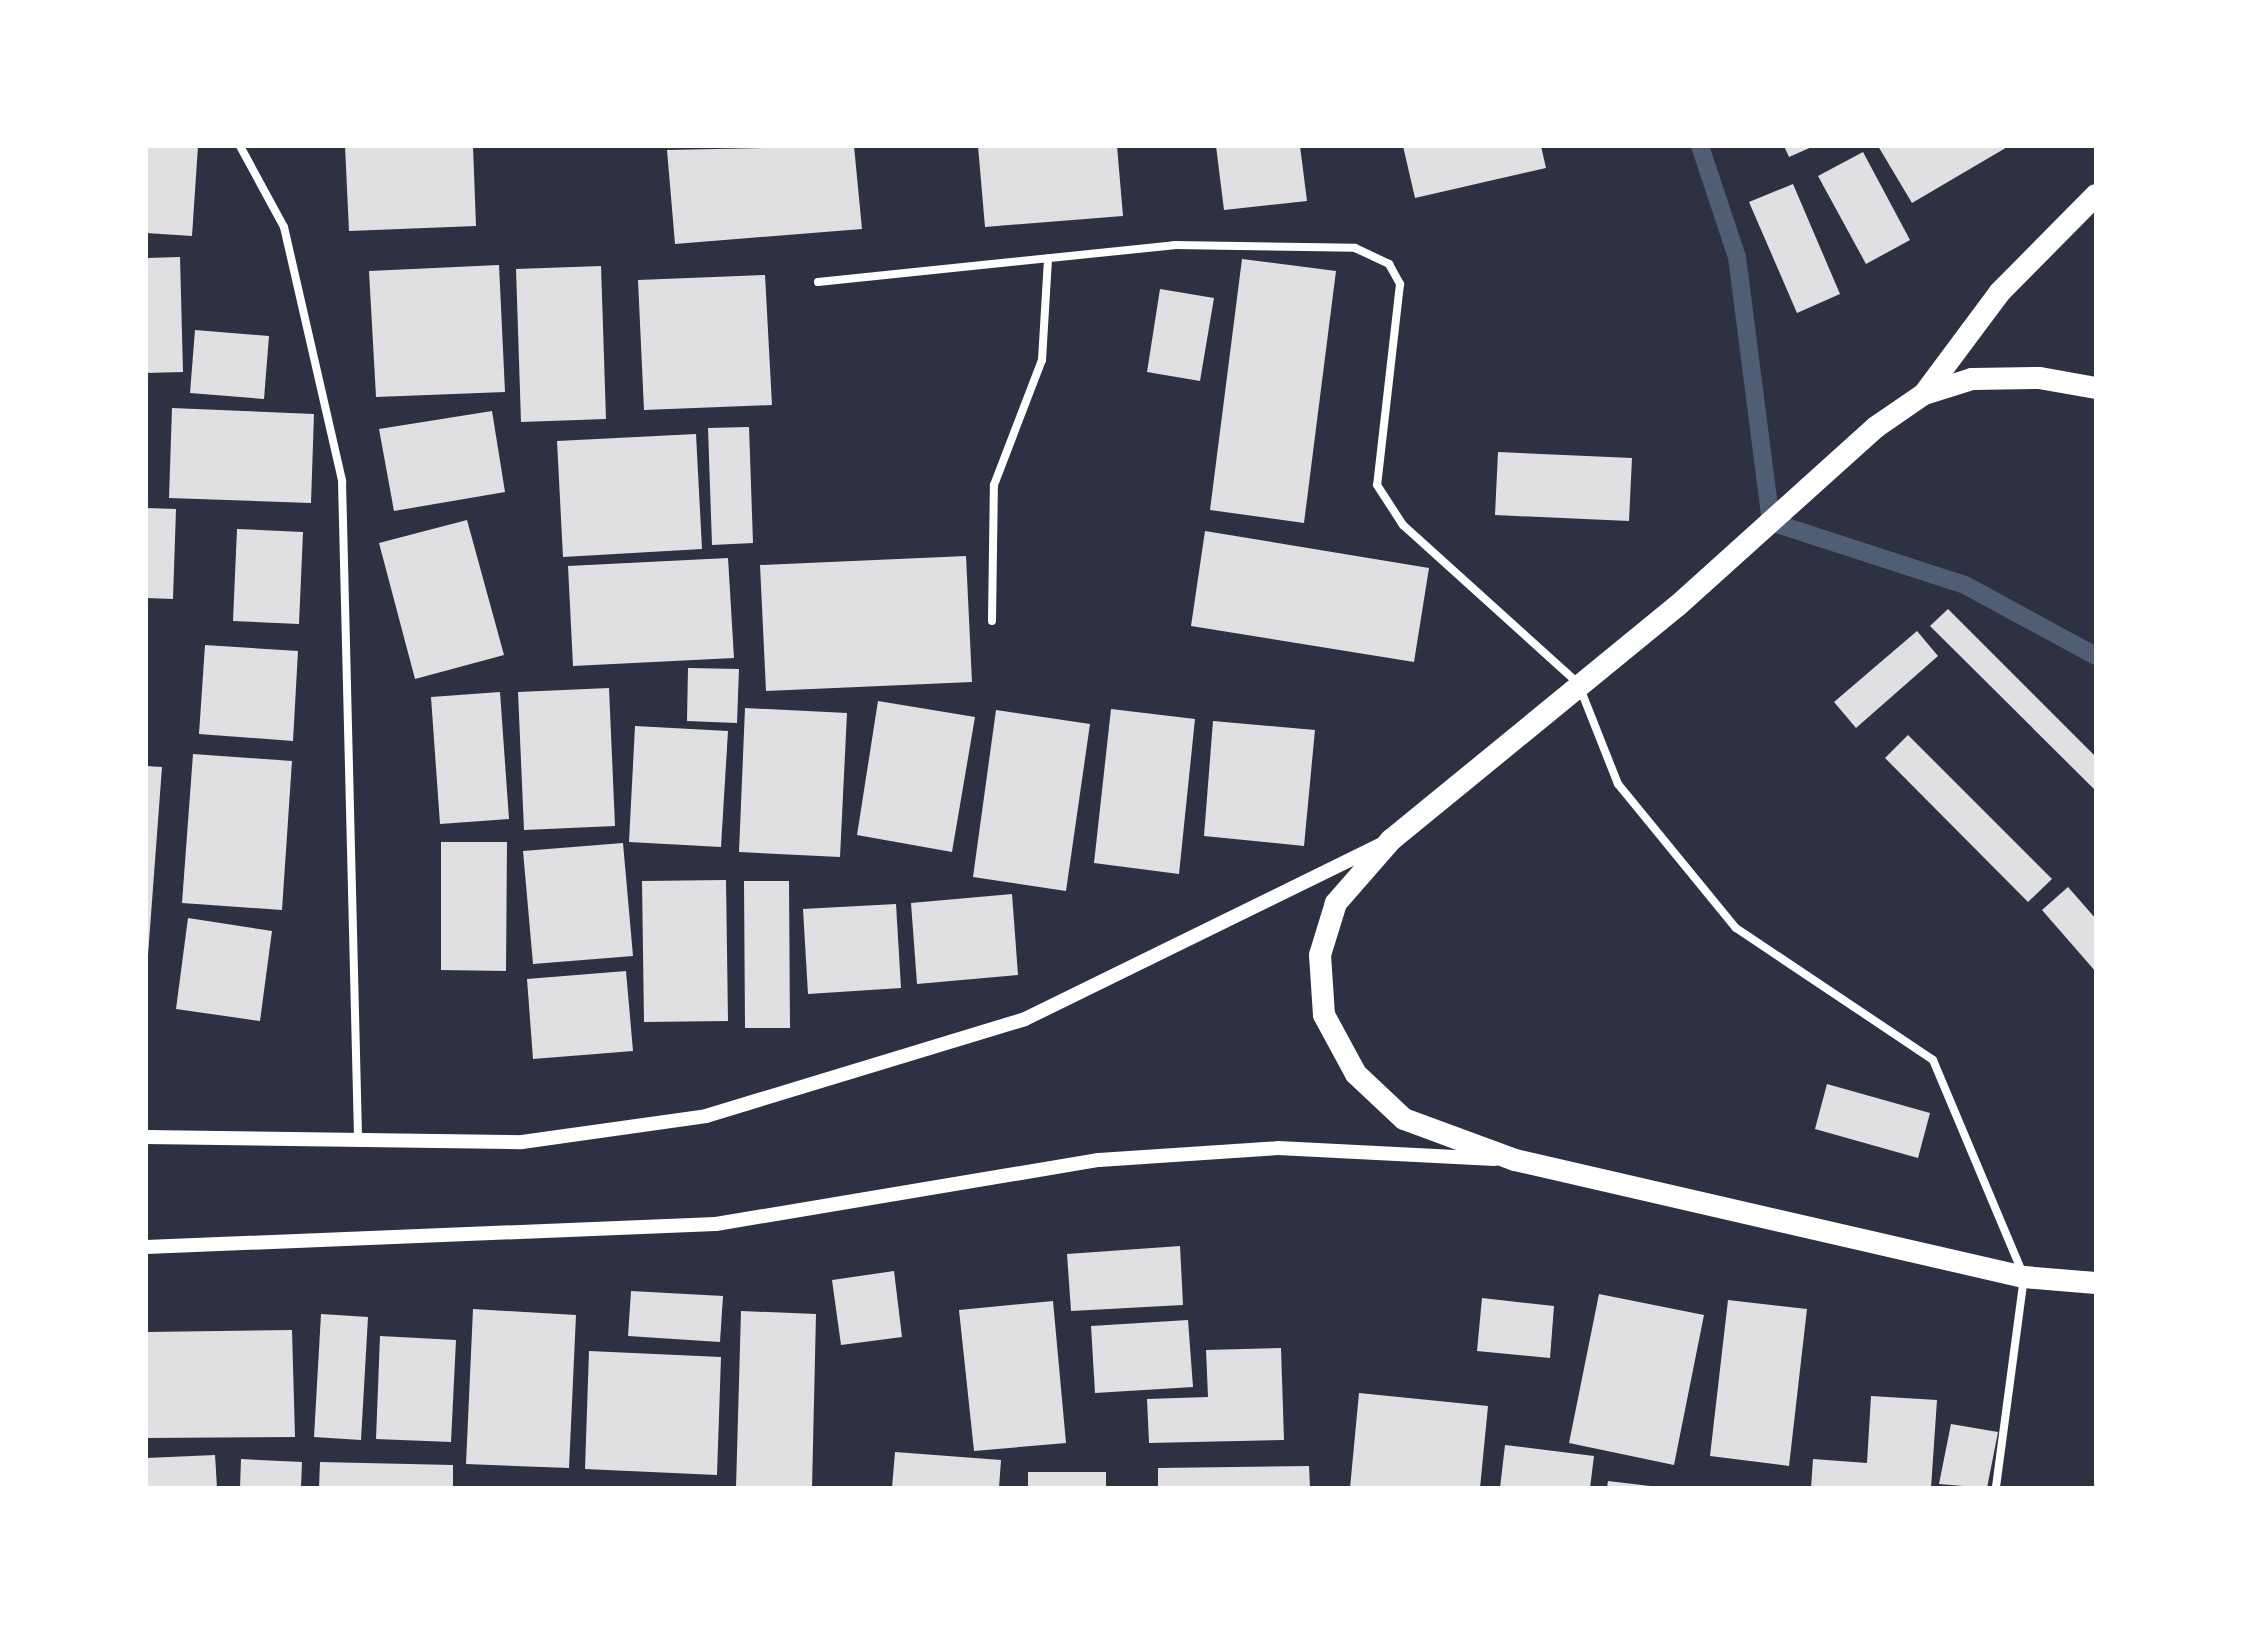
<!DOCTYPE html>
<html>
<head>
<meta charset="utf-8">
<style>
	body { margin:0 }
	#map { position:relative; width:2242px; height:1634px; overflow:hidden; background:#2d3142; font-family:"Alegreya Sans",sans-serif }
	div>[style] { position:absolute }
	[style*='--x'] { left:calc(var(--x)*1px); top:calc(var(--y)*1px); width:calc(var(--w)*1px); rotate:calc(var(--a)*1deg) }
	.stream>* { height:18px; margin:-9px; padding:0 9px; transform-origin:9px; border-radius:9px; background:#4f5d75 }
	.building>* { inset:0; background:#e0e0e3 }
	.minor>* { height:8px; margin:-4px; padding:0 4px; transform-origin:4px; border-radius:4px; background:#fff }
	.tertiary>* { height:14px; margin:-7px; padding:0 7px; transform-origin:7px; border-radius:7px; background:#fff }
	.trunk>* { height:22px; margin:-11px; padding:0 11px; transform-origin:11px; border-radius:11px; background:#fff }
	span { translate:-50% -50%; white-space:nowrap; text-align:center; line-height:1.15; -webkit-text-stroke:7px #fff; paint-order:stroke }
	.frame { position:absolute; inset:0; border:148px solid #fff; pointer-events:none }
</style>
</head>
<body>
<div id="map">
	<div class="stream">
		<i style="--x:1700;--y:146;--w:117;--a:71.6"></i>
		<i style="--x:1737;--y:257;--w:267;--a:82.7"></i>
		<i style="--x:1771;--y:522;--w:204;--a:18"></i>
		<i style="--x:1965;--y:585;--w:149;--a:28.5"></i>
	</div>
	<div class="building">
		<i style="clip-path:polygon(146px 146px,198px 146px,192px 236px,146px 233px)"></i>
		<i style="clip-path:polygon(345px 146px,473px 146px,476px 226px,349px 231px)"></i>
		<i style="clip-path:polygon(854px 146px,862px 229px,675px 244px,667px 150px)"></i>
		<i style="clip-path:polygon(978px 146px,1117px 146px,1123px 216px,985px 227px)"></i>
		<i style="clip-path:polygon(1216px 146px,1300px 146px,1307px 201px,1224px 210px)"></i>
		<i style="clip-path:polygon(1403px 146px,1541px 146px,1546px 168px,1415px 198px)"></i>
		<i style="clip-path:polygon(1784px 146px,1814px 146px,1789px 157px)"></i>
		<i style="clip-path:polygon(1878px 146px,2009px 146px,1912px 203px)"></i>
		<i style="clip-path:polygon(1863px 152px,1910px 240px,1866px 264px,1818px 176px)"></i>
		<i style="clip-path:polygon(1793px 184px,1840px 294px,1797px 313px,1749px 202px)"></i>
		<i style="clip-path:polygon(180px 257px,183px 372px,146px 373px,146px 258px)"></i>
		<i style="clip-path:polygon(1242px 259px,1336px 271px,1304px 523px,1210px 510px)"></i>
		<i style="clip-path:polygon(499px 265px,505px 392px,376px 397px,369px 271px)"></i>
		<i style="clip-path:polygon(601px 266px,606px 419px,521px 422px,516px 269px)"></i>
		<i style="clip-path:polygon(765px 275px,772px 405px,644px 410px,638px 280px)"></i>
		<i style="clip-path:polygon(1160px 289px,1214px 298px,1200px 381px,1147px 372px)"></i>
		<i style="clip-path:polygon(195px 330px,269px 336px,264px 399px,190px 393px)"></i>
		<i style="clip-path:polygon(172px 408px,314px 414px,311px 503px,169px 498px)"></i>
		<i style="clip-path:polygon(492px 411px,505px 492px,394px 511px,379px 429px)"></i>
		<i style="clip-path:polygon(749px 427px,753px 543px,712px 545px,708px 428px)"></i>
		<i style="clip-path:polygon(696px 434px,702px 549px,563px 557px,557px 441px)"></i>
		<i style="clip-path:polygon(1498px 452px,1632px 458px,1629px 521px,1495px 515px)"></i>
		<i style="clip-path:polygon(146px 508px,176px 509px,173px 599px,146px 598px)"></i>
		<i style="clip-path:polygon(467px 520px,504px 655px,415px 679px,379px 543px)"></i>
		<i style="clip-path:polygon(237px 529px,303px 532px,299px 624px,233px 621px)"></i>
		<i style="clip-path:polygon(1205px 531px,1429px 568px,1414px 662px,1191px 626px)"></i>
		<i style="clip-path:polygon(966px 556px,972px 682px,766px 691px,760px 565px)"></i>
		<i style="clip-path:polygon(728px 558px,734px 658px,573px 666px,568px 566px)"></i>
		<i style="clip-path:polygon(1948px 609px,2096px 757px,2096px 791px,1930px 626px)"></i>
		<i style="clip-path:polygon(1917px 631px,1938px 656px,1856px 728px,1834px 702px)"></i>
		<i style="clip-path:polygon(205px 645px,298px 651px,293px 741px,199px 734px)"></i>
		<i style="clip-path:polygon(688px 668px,739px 669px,737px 723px,687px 721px)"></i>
		<i style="clip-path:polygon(609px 688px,615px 826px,524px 830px,518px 692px)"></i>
		<i style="clip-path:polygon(500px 692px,509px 819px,440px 824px,431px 697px)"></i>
		<i style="clip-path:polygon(878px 701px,975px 717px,952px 852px,857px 835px)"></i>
		<i style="clip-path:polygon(745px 708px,847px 713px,840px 857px,739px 852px)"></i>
		<i style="clip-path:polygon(1111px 709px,1195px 719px,1179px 874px,1094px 863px)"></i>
		<i style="clip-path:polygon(996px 710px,1090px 724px,1066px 891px,973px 877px)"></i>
		<i style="clip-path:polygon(1213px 721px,1315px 730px,1304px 846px,1204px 836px)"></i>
		<i style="clip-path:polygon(635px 726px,728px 731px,721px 847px,629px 842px)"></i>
		<i style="clip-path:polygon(1908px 735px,2052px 879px,2028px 902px,1885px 758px)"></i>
		<i style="clip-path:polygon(193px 754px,292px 761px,282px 910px,182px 903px)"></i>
		<i style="clip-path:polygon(146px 766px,162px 767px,148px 955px,146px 955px)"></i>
		<i style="clip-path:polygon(441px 842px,507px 842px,506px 971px,441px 970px)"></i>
		<i style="clip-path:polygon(623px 843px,633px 956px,533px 964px,523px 851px)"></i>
		<i style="clip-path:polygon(726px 880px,728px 1021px,644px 1022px,642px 881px)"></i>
		<i style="clip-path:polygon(744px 881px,789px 881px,790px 1028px,745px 1028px)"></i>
		<i style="clip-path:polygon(2068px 887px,2096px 919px,2096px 972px,2042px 910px)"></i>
		<i style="clip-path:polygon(1012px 894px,1018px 975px,917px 984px,911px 903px)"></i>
		<i style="clip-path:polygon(896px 904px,901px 988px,808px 994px,803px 909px)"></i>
		<i style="clip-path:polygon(188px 918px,272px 931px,260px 1021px,176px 1009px)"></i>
		<i style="clip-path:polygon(626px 971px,633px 1051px,533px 1059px,527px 979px)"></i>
		<i style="clip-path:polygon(1827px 1084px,1930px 1113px,1918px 1158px,1815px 1129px)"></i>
		<i style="clip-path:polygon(1180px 1246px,1183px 1305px,1071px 1311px,1067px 1254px)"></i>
		<i style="clip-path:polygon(894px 1271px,902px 1337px,841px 1345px,832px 1280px)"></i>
		<i style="clip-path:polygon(631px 1291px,723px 1296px,720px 1342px,628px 1336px)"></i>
		<i style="clip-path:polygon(1599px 1294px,1704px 1315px,1674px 1465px,1569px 1443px)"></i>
		<i style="clip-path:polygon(1482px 1298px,1554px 1306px,1550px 1358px,1477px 1351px)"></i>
		<i style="clip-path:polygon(1728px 1300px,1807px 1309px,1789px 1466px,1710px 1456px)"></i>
		<i style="clip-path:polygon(1053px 1301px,1066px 1443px,974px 1451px,959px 1310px)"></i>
		<i style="clip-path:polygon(473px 1309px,576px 1315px,569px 1468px,466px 1464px)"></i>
		<i style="clip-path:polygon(741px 1311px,816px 1314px,812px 1488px,736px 1488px)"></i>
		<i style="clip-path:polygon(321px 1314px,368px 1317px,361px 1440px,314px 1437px)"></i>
		<i style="clip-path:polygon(1188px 1320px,1193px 1387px,1095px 1393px,1091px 1326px)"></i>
		<i style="clip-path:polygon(292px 1330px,295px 1437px,146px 1438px,146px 1332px)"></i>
		<i style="clip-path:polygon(380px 1336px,456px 1340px,451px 1442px,376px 1439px)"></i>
		<i style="clip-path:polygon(1281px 1348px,1284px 1440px,1149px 1443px,1147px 1399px,1208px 1397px,1206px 1350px)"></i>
		<i style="clip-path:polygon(589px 1351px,721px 1357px,717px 1475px,585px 1469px)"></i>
		<i style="clip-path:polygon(1359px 1393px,1488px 1406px,1480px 1488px,1350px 1488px)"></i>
		<i style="clip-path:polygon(1871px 1396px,1937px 1400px,1931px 1488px,1811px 1488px,1813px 1459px,1867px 1463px)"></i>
		<i style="clip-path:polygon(1951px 1424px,1998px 1432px,1987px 1488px,1939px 1484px)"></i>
		<i style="clip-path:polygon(1505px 1445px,1594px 1456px,1590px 1488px,1500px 1488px)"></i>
		<i style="clip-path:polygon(895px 1452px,1001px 1460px,999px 1488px,892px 1488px)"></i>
		<i style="clip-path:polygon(215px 1455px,217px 1488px,146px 1488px,146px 1458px)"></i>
		<i style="clip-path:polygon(241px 1459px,302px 1462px,301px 1488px,240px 1488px)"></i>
		<i style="clip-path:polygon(320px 1462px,453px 1465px,453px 1488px,319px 1488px)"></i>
		<i style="clip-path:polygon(1309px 1466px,1310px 1488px,1158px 1488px,1158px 1468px)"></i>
		<i style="clip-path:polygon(1028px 1472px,1106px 1472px,1106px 1488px,1028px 1488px)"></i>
		<i style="clip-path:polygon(1608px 1481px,1650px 1486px,1649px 1488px,1607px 1488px)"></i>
	</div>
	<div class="minor">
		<i style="--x:240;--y:146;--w:92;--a:61.5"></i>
		<i style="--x:284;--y:227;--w:261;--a:77.1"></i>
		<i style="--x:342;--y:481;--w:655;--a:88.6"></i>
		<i style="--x:818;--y:282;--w:358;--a:-5.9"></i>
		<i style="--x:1174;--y:245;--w:181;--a:0.9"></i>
		<i style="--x:1355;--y:248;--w:38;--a:25"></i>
		<i style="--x:1389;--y:264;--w:23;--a:61"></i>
		<i style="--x:1400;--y:284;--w:202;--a:96.5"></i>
		<i style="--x:1377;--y:485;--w:48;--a:57"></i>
		<i style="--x:1403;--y:525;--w:236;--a:42.1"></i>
		<i style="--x:1578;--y:683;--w:109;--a:68.4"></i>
		<i style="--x:1618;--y:784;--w:186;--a:50.7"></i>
		<i style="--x:1736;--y:928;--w:237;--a:33.8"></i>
		<i style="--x:1933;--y:1060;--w:235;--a:67.2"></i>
		<i style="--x:2024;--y:1277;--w:213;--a:97.6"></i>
		<i style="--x:992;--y:621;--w:136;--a:-89.2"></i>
		<i style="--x:994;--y:485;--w:134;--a:-69"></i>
		<i style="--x:1042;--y:360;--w:102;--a:-86.6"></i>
	</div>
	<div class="tertiary">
		<i style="--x:146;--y:1137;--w:376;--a:0.8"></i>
		<i style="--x:522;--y:1142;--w:186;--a:-8"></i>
		<i style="--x:706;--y:1116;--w:333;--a:-16.9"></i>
		<i style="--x:1025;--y:1019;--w:398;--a:-26.1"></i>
		<i style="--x:146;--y:1247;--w:570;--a:-2.31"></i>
		<i style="--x:716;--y:1224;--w:388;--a:-9.5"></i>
		<i style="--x:1099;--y:1160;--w:179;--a:-3.8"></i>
		<i style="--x:1278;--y:1148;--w:217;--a:2.9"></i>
	</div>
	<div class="trunk">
		<i style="--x:2096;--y:388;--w:58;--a:-170"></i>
		<i style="--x:2039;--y:378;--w:67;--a:179.1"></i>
		<i style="--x:1972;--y:379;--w:50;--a:162.6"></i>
		<i style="--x:1924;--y:394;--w:58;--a:145.5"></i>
		<i style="--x:1876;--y:427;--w:268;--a:138"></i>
		<i style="--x:1677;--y:606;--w:370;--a:140.7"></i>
		<i style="--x:1391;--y:840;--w:84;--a:131.1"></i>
		<i style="--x:1336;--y:903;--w:54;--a:107.1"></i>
		<i style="--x:1320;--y:955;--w:60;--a:86.2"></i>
		<i style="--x:1324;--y:1015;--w:67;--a:61.5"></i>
		<i style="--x:1356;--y:1074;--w:66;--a:43.2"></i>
		<i style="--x:1404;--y:1119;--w:118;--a:20.3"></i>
		<i style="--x:1515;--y:1160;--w:522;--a:12.95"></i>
		<i style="--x:2024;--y:1277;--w:72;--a:4.8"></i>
		<i style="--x:1924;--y:394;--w:127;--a:-53.3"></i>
		<i style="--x:2000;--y:292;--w:136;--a:-45.3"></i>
	</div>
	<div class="frame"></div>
</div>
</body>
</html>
